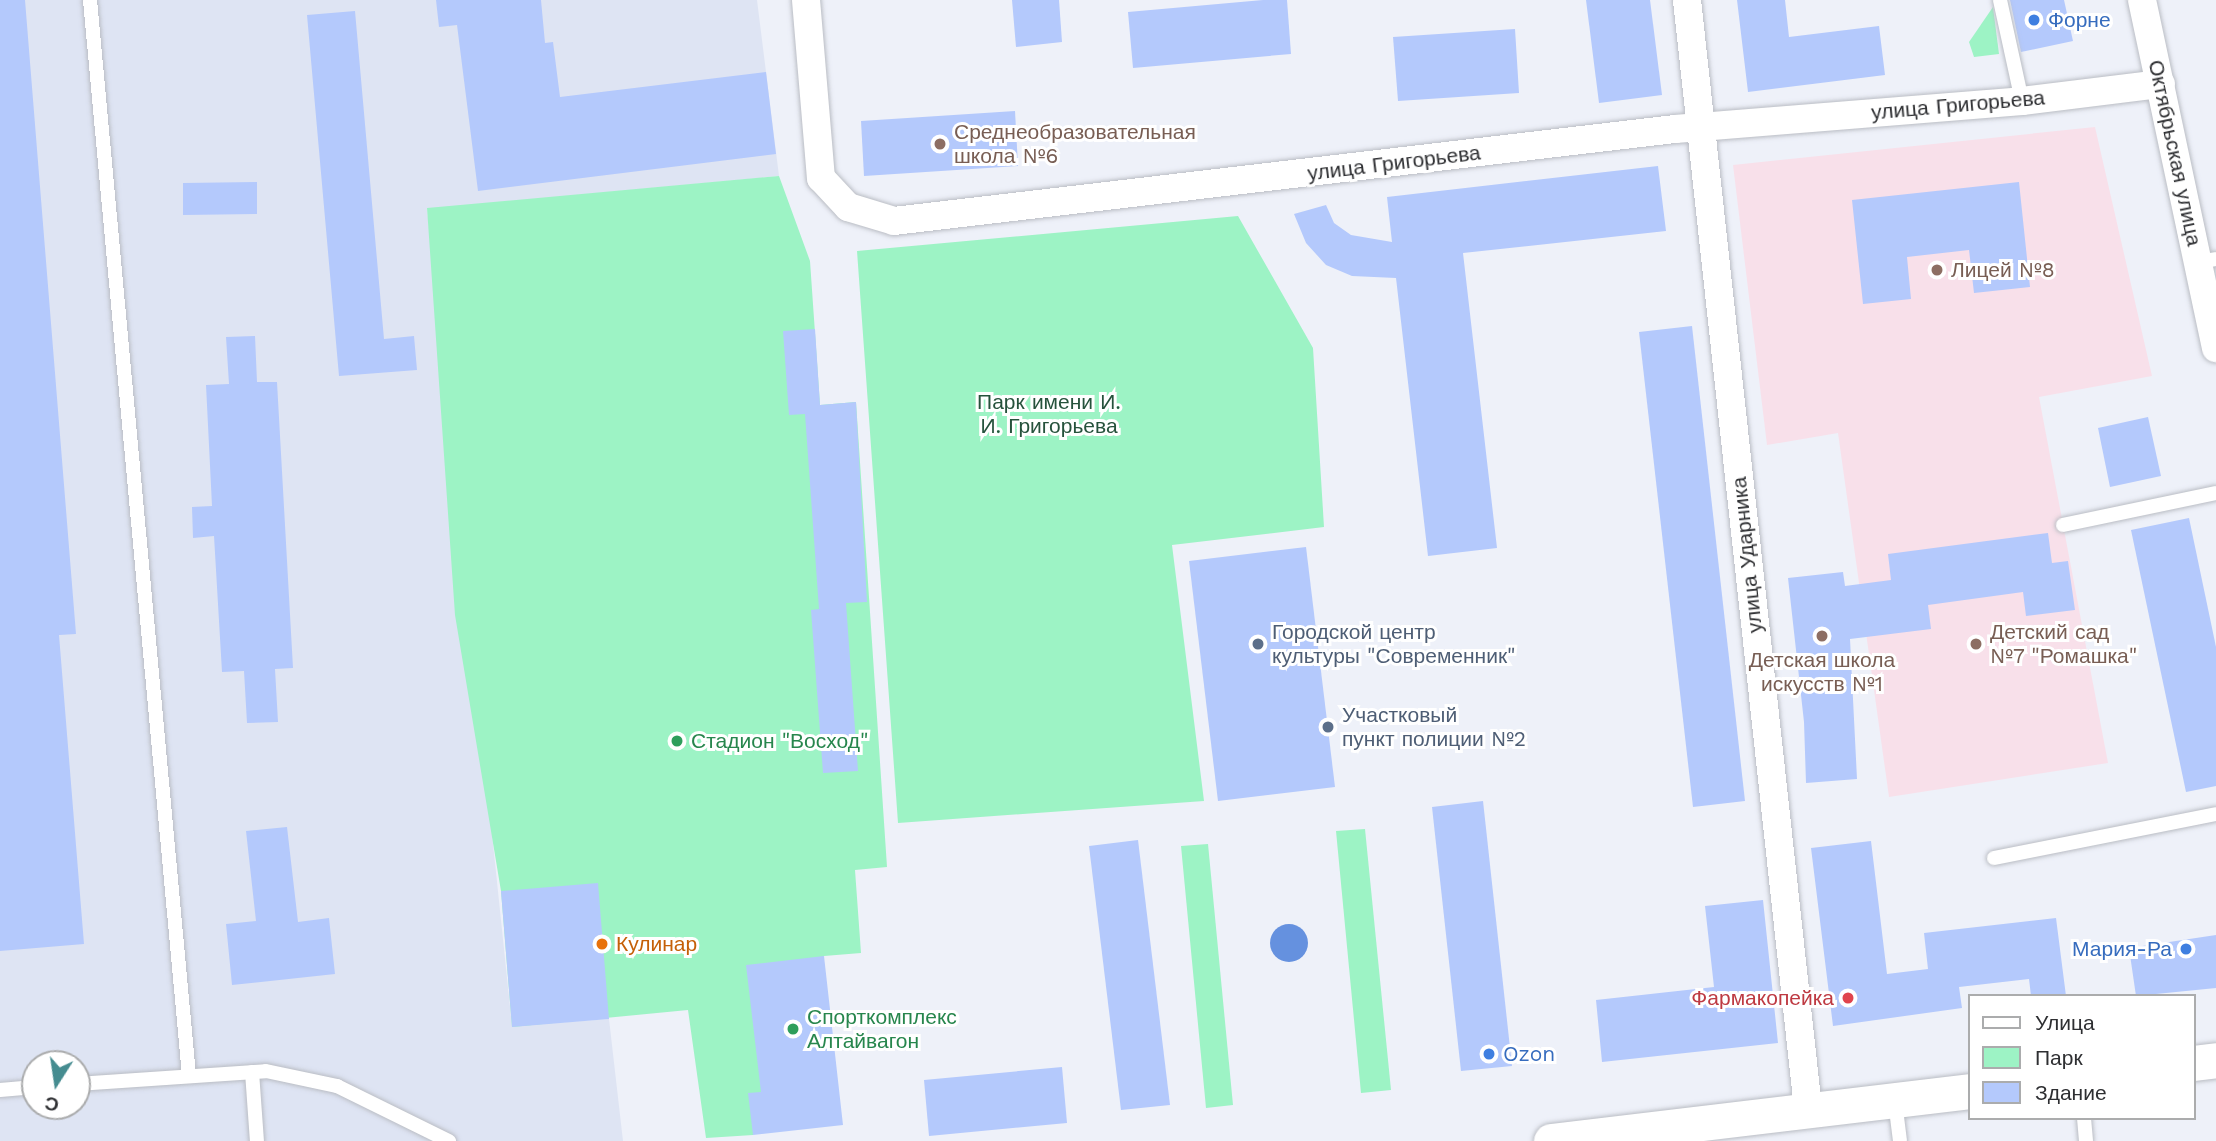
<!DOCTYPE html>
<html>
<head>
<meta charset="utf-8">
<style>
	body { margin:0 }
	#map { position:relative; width:2216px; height:1141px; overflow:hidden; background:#eef1f9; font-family:"Work Sans",sans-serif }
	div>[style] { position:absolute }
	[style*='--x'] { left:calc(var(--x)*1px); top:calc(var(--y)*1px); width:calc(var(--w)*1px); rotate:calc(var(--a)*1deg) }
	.built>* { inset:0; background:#dee4f3 }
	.education>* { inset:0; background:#f8e0ea }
	.green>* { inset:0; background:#9df3c5 }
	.water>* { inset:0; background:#6591df }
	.round { border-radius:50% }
	.building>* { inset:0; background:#b4c9fc }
	.roads { filter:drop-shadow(0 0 2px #babdc4) drop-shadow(0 0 2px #babdc4) }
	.service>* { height:14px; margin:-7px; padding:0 7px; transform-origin:7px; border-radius:7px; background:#fff }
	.minor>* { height:28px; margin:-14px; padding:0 14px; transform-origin:14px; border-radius:14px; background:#fff }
	.tertiary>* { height:35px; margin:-17.5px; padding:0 17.5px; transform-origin:17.5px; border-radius:17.5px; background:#fff }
	.dots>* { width:19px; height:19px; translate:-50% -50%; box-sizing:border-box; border:4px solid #fff; border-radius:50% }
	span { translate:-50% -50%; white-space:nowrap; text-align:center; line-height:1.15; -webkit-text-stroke:6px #fff; paint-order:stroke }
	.shop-label { font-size:21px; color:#366cbe }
	.left { translate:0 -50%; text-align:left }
	.right { translate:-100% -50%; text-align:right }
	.street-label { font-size:21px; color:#2e2f32 }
	.education-label { font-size:21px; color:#785e54 }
	.park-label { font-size:21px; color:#26523c }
	.service-label { font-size:21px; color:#4e5e75 }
	.leisure-label { font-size:21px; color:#27864d }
	.food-label { font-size:21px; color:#c56008 }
	.health-label { font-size:21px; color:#be3a42 }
	.legend { position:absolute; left:1968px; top:994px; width:228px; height:126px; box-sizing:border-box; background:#fff; border:2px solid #abacad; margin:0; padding:9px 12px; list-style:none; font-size:21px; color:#2e2f32 }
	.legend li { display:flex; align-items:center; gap:14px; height:35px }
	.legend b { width:35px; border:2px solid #abacad }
	.north { position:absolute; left:21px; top:1050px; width:70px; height:70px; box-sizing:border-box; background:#fff; border:2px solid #abacad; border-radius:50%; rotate:192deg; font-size:19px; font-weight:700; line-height:28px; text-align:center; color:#2e2f32 }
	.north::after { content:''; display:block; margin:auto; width:24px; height:32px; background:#458c90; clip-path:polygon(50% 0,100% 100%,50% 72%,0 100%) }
</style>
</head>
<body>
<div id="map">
	<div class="built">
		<i style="clip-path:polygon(evenodd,0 0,757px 0,779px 176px,427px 209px,512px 1026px,609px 1019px,623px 1141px,0 1141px,0 0,35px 1064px,77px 1064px,77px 1106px,35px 1106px,35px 1064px)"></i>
	</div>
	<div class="education">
		<i style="clip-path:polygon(2095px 127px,2152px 376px,2039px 397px,2108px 763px,1889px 797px,1838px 433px,1767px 445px,1733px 165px)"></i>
	</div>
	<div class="green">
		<i style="clip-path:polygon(1993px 7px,1999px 54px,1974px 57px,1969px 42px)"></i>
		<i style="clip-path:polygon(779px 176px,810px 261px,820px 405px,856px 402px,887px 867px,855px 870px,861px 953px,824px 956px,753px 1135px,706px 1138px,688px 1010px,512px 1027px,501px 891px,455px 615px,427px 208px)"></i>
		<i style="clip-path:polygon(1238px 216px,1313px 348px,1324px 527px,1172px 545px,1204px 801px,898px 823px,857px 251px)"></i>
		<i style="clip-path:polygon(1365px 829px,1391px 1090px,1361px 1093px,1336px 831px)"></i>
		<i style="clip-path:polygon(1208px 844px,1233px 1105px,1206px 1108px,1181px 846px)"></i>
	</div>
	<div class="water">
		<i class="round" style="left:1270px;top:924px;width:38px;height:38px"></i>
	</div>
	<div class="building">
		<i style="clip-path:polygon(0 0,25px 0,76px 634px,59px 635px,84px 944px,0 951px)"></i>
		<i style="clip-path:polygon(436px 0,541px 0,545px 43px,553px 42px,560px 97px,766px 72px,776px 154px,478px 191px,457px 25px,439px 27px)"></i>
		<i style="clip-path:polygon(1012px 0,1059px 0,1062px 42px,1016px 47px)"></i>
		<i style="clip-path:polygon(1263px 0,1287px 0,1291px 54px,1133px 68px,1128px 12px)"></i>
		<i style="clip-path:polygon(1586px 0,1650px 0,1662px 95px,1599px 103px)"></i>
		<i style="clip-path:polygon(1737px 0,1785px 0,1789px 37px,1879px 26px,1885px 75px,1748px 92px)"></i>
		<i style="clip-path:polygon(2010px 0,2064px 0,2073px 41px,2021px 52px)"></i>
		<i style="clip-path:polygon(355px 11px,384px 339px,414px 336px,417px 370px,339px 376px,307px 15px)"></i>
		<i style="clip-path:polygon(1515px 29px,1519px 93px,1398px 101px,1393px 37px)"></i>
		<i style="clip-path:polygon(1015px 111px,1018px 166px,864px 176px,861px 121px)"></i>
		<i style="clip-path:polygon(1658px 166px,1666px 231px,1463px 253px,1497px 548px,1428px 556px,1396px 278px,1352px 276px,1326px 265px,1306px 243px,1294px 214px,1326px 205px,1334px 223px,1351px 235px,1392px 242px,1387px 197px)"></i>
		<i style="clip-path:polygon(257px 182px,257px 214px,183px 215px,183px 183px)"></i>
		<i style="clip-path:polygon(2019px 182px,2030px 287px,1974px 293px,1969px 250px,1907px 257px,1911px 299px,1863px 304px,1852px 200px)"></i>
		<i style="clip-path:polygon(1692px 326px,1745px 801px,1693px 807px,1639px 332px)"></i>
		<i style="clip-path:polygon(815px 329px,820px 405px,856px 402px,867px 602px,846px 603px,858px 771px,823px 773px,811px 610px,819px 609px,805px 414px,789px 415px,783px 331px)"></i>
		<i style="clip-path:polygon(255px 336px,257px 382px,277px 382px,293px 668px,275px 669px,278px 722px,247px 723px,244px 671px,222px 672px,214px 536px,193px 538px,192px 507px,212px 506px,206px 385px,229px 384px,226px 337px)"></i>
		<i style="clip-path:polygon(2148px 417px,2161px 476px,2110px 487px,2098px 428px)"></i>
		<i style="clip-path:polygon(2189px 518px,2216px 647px,2216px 786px,2186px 792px,2131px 530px)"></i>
		<i style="clip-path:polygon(2048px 533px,2052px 563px,2068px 561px,2075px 610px,2026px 616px,2023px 592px,1928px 605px,1931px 629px,1850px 639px,1857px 779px,1806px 783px,1804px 722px,1788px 578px,1843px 572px,1845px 586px,1891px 580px,1888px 554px)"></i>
		<i style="clip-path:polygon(1306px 547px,1335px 787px,1218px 801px,1189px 561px)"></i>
		<i style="clip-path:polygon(1483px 801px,1512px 1066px,1461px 1071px,1432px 807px)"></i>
		<i style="clip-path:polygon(287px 827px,298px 922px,329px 918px,335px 974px,232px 985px,226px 924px,256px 921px,246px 831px)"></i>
		<i style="clip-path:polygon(1138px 840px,1170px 1105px,1121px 1110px,1089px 846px)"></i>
		<i style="clip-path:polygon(1871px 841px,1887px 974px,1928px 969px,1924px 933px,2056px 918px,2066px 996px,2031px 996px,2029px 979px,1959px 987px,1962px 1008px,1833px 1026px,1811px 848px)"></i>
		<i style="clip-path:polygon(598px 883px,609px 1019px,512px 1027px,501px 891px)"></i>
		<i style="clip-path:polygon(1763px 900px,1778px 1043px,1602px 1062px,1596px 1000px,1714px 987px,1705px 906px)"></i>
		<i style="clip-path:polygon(2216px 935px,2216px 988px,2136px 996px,2129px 948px)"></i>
		<i style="clip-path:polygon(824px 956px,843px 1125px,753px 1135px,748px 1093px,761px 1092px,746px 965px)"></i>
		<i style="clip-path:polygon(1062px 1067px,1067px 1123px,929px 1136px,924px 1080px)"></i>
	</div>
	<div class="roads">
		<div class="service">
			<i style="--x:90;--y:0;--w:1080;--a:84.74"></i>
			<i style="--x:2000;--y:0;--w:103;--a:77.7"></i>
			<i style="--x:2199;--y:262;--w:17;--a:-10"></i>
			<i style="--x:2063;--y:525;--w:156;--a:-11.8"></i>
			<i style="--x:1994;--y:858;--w:226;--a:-11.2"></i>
			<i style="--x:252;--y:1072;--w:69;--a:85.9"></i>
			<i style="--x:77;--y:1084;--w:189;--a:-3.9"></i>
			<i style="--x:266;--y:1071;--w:73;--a:11.9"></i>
			<i style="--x:337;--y:1086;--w:125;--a:26.2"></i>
			<i style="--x:0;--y:1090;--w:35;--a:-5"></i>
			<i style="--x:1895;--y:1101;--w:40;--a:82.9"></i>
			<i style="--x:2084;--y:1118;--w:23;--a:85"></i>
		</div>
		<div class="minor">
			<i style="--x:806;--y:0;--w:179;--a:85.2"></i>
			<i style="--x:821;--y:178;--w:40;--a:47"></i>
			<i style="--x:848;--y:207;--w:48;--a:16.9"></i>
			<i style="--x:894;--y:221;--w:786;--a:-6.72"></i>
			<i style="--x:1675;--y:129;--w:348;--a:-4.6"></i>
			<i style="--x:2022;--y:101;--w:140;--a:-7"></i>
			<i style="--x:1687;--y:0;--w:1116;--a:83.77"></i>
			<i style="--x:2142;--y:0;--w:356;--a:78"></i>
		</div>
		<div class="tertiary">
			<i style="--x:2193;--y:1063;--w:23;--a:-7"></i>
			<i style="--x:1551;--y:1141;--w:421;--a:-6.8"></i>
		</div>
	</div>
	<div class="dots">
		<i style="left:2034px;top:20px;background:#3f7fe0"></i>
		<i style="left:940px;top:144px;background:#8d6e63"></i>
		<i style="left:1937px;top:270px;background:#8d6e63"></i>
		<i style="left:1822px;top:636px;background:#8d6e63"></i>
		<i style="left:1258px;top:644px;background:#5c6f8a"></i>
		<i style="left:1976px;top:644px;background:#8d6e63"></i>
		<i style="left:1328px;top:727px;background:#5c6f8a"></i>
		<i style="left:677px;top:741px;background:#2e9e5b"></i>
		<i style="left:602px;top:944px;background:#e8710a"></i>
		<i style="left:2186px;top:949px;background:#3f7fe0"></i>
		<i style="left:1848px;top:998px;background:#e0444e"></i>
		<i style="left:793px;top:1029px;background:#2e9e5b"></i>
		<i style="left:1489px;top:1054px;background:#3f7fe0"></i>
	</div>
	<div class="shop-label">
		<span class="left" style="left:2048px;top:20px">Форне</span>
		<span class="right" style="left:2172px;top:949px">Мария-Ра</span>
		<span class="left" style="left:1503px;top:1054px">Ozon</span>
	</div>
	<div class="street-label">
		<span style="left:1958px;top:105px;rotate:-5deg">улица Григорьева</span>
		<span style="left:2175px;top:153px;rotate:78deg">Октябрьская улица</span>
		<span style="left:1394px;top:163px;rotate:-7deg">улица Григорьева</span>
		<span style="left:1747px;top:555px;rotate:-96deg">улица Ударника</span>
	</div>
	<div class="education-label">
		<span class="left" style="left:954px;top:144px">Среднеобразовательная<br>школа №6</span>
		<span class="left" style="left:1951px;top:270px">Лицей №8</span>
		<span class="left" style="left:1990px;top:644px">Детский сад<br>№7 "Ромашка"</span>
		<span style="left:1822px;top:672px">Детская школа<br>искусств №1</span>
	</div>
	<div class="park-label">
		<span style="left:1049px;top:414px">Парк имени И.<br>И. Григорьева</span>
	</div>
	<div class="service-label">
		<span class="left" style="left:1272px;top:644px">Городской центр<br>культуры "Современник"</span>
		<span class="left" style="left:1342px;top:727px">Участковый<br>пункт полиции №2</span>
	</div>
	<div class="leisure-label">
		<span class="left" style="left:691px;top:741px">Стадион "Восход"</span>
		<span class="left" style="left:807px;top:1029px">Спорткомплекс<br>Алтайвагон</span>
	</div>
	<div class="food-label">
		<span class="left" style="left:616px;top:944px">Кулинар</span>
	</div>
	<div class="health-label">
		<span class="right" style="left:1834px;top:998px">Фармакопейка</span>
	</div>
	<ul class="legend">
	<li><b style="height:9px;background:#fff"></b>Улица</li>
	<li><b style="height:19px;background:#9df3c5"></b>Парк</li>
	<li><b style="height:19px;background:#b4c9fc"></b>Здание</li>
	</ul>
	<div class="north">С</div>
</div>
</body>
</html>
